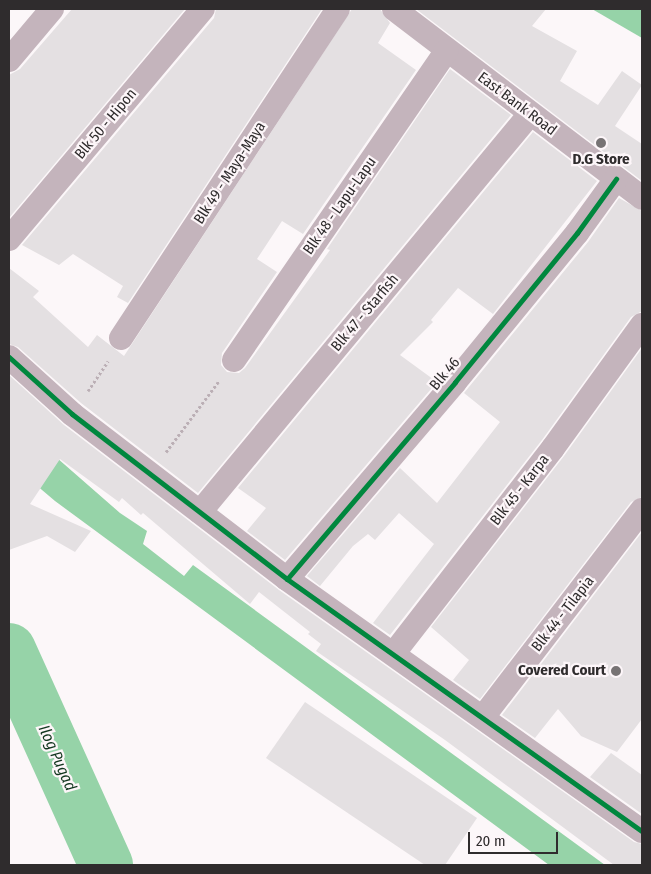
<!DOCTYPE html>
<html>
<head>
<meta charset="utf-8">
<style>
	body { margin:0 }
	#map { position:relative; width:651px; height:874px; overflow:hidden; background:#fcf7f9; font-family:"Fira Sans Condensed",sans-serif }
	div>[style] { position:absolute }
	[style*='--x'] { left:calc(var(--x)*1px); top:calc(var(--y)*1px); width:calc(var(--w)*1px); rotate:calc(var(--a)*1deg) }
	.water>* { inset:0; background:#96d3a8 }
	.river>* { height:54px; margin:-27px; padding:0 27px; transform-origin:27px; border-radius:27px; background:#96d3a8 }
	.building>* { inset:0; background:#e4e0e2 }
	.path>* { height:3px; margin-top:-1.5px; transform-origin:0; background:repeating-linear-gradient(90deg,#bbafb5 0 2.5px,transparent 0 5px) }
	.street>* { height:24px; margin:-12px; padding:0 12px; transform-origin:12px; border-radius:12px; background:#c4b4bc }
	.cycleway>* { height:5px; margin:-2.5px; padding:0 2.5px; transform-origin:2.5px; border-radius:2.5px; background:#00873e }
	.dots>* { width:14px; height:14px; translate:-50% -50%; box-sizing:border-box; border:2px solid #fdf6f9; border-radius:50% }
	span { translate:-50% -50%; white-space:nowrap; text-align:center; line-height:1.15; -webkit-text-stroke:4.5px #fdf6f9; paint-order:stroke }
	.street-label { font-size:15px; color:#2f2c2d }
	.poi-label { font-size:15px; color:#2f2c2d; font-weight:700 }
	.right { translate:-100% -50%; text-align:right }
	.water-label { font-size:16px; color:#11361e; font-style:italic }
	.frame { position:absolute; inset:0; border:10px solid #2f2c2d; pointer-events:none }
	.scale { position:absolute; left:468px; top:832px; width:90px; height:22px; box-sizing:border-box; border:2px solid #2f2c2d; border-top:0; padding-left:6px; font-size:15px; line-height:18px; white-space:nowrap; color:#2f2c2d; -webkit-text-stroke:4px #fdf6f9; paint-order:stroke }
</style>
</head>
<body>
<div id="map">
	<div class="water">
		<i style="clip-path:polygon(592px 9px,642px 9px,642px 38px)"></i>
		<i style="clip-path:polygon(9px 416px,120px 513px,147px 531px,143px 544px,184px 576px,193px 565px,605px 865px,549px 865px,55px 501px,9px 462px)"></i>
	</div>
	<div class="river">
		<i style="--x:9;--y:650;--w:236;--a:65.7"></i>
	</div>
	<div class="building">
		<i style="clip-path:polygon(72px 9px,185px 9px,9px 218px,9px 75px,20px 69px)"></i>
		<i style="clip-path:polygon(216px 9px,322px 9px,128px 303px,117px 297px,123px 286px,73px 254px,59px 265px,22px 245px,214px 18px)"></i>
		<i style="clip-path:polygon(352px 9px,380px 9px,390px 23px,378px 43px,416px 70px,303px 234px,282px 221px,257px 259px,277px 272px,222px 353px,221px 365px,227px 372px,239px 373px,245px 368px,330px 250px,327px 249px,450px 69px,511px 115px,198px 493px,81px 403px,18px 347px,9px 344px,9px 268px,39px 291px,33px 297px,88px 347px,97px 335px,124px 356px)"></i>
		<i style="clip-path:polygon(416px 9px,546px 9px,532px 26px,577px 51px,560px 81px,598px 105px,622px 71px,642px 85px,615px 126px,642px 144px,642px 181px)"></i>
		<i style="clip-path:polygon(533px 132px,597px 181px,493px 314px,458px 288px,431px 320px,433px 322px,400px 355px,437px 382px,285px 560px,247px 531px,266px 508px,238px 488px)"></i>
		<i style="clip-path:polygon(619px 198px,642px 211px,642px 311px,631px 317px,542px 440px,390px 635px,373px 623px,434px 544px,399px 513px,375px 540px,368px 534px,353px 546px,320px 586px,307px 576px,400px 468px,437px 503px,500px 422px,464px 393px,588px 242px)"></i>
		<i style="clip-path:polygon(642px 348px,642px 497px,631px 502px,480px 699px,453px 680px,469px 660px,431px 627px,564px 456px)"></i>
		<i style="clip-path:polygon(9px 375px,64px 425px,279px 590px,634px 842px,642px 844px,642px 865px,614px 865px,445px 740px,316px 651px,321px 644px,308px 634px,310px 632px,259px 592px,250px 604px,143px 513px,141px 515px,122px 498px,119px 502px,60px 459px,30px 504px,91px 531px,75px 552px,47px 536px,9px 550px)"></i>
		<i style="clip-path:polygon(642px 532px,642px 719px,617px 752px,581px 736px,558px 709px,535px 738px,502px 715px)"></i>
		<i style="clip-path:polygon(305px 702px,477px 818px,445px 865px,425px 865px,266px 758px)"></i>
		<i style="clip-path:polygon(611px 753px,642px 775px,642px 814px,590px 777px)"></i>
	</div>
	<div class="path">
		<i style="--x:88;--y:391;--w:36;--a:-56"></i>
		<i style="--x:166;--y:452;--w:89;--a:-53.3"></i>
	</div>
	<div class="street">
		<i style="--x:394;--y:9;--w:312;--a:37.3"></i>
		<i style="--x:9;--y:60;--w:67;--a:-49.9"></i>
		<i style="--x:9;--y:239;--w:301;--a:-49.9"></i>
		<i style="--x:121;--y:338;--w:394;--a:-56.6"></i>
		<i style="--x:9;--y:357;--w:85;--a:42.1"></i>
		<i style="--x:72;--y:414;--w:271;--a:37.5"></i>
		<i style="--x:287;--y:579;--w:435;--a:35.4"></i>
		<i style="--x:234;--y:360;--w:375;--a:-55.5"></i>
		<i style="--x:200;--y:512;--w:517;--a:-50.34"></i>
		<i style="--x:287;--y:579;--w:259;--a:-49.5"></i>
		<i style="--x:455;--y:382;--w:193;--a:-50.7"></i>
		<i style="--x:577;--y:233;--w:67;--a:-54.2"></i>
		<i style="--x:394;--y:653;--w:259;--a:-52.2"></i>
		<i style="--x:553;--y:448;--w:152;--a:-54.1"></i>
		<i style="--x:483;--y:717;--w:261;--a:-52.5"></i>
	</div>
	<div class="cycleway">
		<i style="--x:9;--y:357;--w:85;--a:42.1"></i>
		<i style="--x:72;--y:414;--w:271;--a:37.5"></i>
		<i style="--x:287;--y:579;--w:435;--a:35.4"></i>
		<i style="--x:287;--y:579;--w:259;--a:-49.5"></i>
		<i style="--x:455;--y:382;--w:193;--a:-50.7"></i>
		<i style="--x:577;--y:233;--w:67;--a:-54.2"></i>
	</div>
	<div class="dots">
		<i style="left:601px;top:143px;background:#777374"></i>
		<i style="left:616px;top:671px;background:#777374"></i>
	</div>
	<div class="street-label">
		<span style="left:517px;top:104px;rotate:37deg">East Bank Road</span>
		<span style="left:106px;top:124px;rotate:-50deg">Blk 50 - Hipon</span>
		<span style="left:230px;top:173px;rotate:-57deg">Blk 49 - Maya-Maya</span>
		<span style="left:340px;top:206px;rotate:-55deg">Blk 48 - Lapu-Lapu</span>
		<span style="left:365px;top:313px;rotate:-50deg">Blk 47 - Starfish</span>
		<span style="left:445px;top:374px;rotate:-50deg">Blk 46</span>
		<span style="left:520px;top:490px;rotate:-52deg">Blk 45 - Karpa</span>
		<span style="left:563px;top:614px;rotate:-52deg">Blk 44 - Tilapia</span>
	</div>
	<div class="poi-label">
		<span style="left:601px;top:160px">D.G Store</span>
		<span class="right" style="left:606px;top:671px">Covered Court</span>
	</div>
	<div class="water-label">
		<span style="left:57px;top:758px;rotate:66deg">Ilog Pugad</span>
	</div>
	<div class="frame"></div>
	<div class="scale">20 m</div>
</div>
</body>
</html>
